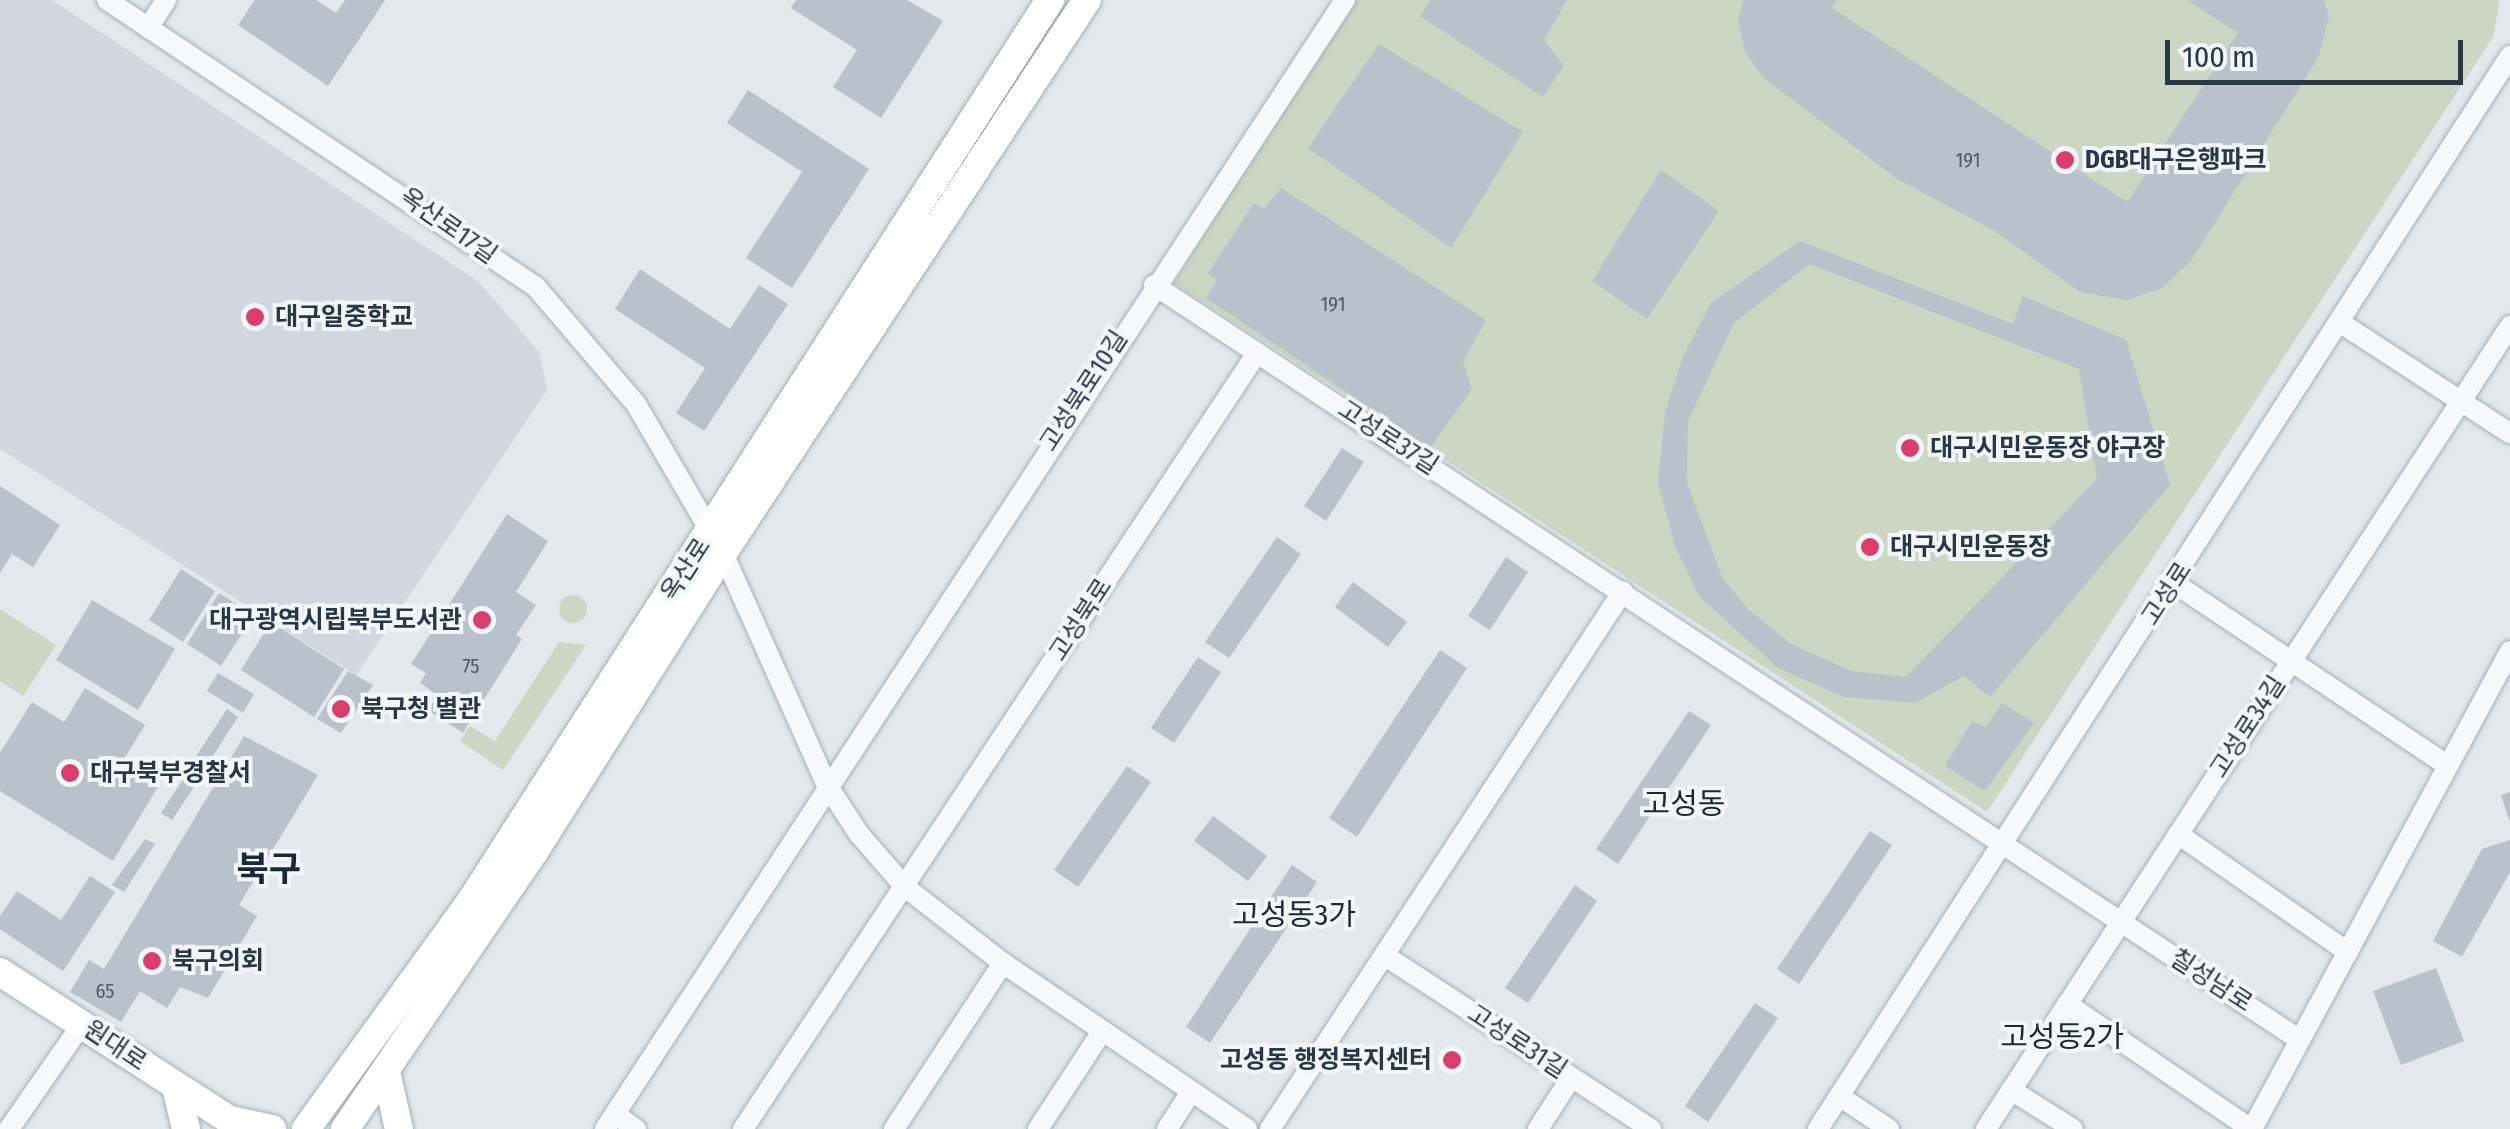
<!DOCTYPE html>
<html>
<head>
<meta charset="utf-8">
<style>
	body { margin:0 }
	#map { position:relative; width:2510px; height:1129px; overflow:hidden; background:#e2e8ec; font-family:"Fira Sans Condensed","Noto Sans KR",sans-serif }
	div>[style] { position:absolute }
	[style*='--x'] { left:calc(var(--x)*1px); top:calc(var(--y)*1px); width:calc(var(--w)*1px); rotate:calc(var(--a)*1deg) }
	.built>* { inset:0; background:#d0d7de }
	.green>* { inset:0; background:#cbd7c3 }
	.round { border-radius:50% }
	.building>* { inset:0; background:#b9c1ca }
	.roads { filter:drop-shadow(0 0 2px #a7afb7) drop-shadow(0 0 2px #a7afb7) }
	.minor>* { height:20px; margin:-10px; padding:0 10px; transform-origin:10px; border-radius:10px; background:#f6f8fa }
	.major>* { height:28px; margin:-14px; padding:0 14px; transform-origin:14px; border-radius:14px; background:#fff }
	.dots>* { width:28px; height:28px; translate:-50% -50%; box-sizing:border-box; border:5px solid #f3f6f9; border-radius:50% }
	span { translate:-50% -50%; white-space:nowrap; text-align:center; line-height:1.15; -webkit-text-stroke:8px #f3f6f9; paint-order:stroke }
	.number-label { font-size:20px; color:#4d5a67 }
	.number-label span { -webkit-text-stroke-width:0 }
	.poi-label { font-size:25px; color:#293746; font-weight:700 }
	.left { translate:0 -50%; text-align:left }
	.right { translate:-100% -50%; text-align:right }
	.street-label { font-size:25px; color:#293746 }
	.quarter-label { font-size:30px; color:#1b2837 }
	.district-label { font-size:35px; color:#1b2837; font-weight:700 }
	.scale { position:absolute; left:2165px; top:40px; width:298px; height:45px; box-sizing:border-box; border:5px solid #293746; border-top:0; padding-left:12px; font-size:30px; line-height:35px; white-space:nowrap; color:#293746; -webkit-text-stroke:8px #f3f6f9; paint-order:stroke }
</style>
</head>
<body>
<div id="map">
	<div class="built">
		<i style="clip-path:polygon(0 0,52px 0,479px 282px,539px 352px,547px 390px,356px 675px,0 449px)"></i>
	</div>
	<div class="green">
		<i style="clip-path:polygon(1353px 0,2500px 0,2493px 37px,1987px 812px,1174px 283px)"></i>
		<i class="round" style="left:559px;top:595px;width:28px;height:28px"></i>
		<i style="clip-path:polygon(0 609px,56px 645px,23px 696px,0 681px)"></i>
		<i style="clip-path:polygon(559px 642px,586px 645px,503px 770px,460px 741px,470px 726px,495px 741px)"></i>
	</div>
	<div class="building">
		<i style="clip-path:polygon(255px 0,316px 0,336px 13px,345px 0,385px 0,328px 86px,238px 25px)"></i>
		<i style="clip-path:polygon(796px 0,907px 0,943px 21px,881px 118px,833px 87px,857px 50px,791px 8px)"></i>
		<i style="clip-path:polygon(1430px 0,1567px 0,1544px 40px,1564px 66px,1543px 97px,1420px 16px)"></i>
		<i style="clip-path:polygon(1744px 0,1837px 0,1832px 8px,2127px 202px,2238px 33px,2187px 0,2324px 0,2329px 17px,2318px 58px,2191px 261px,2162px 288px,2126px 300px,2080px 292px,1993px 230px,1897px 179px,1764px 78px,1745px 52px,1738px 19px)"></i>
		<i style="clip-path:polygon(1379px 44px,1523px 132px,1451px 248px,1308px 148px)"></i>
		<i style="clip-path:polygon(748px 90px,869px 169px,792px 288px,746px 258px,802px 172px,727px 123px)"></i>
		<i style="clip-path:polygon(1661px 170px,1719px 211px,1647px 319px,1592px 281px)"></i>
		<i style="clip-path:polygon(1281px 188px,1486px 320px,1463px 362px,1472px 389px,1430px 448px,1206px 298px,1217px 280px,1207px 274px,1254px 203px,1264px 209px)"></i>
		<i style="clip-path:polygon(evenodd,1800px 241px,2013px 324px,2023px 296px,2126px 340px,2170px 485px,1990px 697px,1964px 676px,1915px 703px,1844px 697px,1778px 668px,1699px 596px,1675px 546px,1658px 483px,1665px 412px,1683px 357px,1711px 303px,1800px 241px,1810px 264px,2079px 369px,2097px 479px,1906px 677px,1851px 671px,1791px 644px,1748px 609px,1722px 577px,1687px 483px,1688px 421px,1734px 323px,1810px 264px)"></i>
		<i style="clip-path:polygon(640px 269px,730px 329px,759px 285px,788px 304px,704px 431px,676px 413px,705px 368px,615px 309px)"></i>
		<i style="clip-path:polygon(1342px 448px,1364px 462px,1326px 521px,1304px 506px)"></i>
		<i style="clip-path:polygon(0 486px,60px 525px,33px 567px,12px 554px,0 573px)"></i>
		<i style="clip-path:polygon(507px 514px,548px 541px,516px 592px,536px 605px,516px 635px,522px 639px,463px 733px,428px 710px,437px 695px,420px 683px,426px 673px,411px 664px)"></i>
		<i style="clip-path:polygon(1277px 537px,1301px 554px,1229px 658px,1205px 642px)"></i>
		<i style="clip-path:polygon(1506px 557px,1528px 572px,1490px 630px,1468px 616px)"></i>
		<i style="clip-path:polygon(181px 569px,215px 591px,183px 642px,149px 620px)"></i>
		<i style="clip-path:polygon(1353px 582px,1407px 622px,1388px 647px,1335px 607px)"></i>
		<i style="clip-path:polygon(219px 593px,254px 615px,221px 666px,187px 644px)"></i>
		<i style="clip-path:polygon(92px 600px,175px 649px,138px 710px,56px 660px)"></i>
		<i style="clip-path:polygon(271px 622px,344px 669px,314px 717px,241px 670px)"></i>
		<i style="clip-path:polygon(1440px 650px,1467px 668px,1357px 837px,1329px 818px)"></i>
		<i style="clip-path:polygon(1198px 657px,1221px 672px,1174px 743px,1151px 728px)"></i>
		<i style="clip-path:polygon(348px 671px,373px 685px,341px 733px,317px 719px)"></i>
		<i style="clip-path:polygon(218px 673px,254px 694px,243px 713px,207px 691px)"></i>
		<i style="clip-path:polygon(85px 688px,145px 725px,122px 762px,159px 785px,113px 861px,0 791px,0 753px,32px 702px,64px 722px)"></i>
		<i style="clip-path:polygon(2002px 703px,2034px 723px,1985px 791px,1945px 766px,1972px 721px,1986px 727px)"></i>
		<i style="clip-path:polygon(227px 709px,238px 717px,207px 765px,195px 758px)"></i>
		<i style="clip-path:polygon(1689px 711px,1711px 725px,1618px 864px,1596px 849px)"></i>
		<i style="clip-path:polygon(244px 736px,318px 775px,239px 905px,257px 916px,208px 998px,180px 987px,167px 1008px,140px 991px,121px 1022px,70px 992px,89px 960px,104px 969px)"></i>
		<i style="clip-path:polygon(193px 764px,204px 772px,172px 820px,161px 813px)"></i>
		<i style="clip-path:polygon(1127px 766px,1151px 782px,1078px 887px,1054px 870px)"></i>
		<i style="clip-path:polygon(2510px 792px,2510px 820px,2509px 820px,2501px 795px)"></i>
		<i style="clip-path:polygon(1213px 816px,1267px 856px,1248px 881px,1194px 841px)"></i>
		<i style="clip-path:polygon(1870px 831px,1892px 845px,1799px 984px,1777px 969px)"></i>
		<i style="clip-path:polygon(145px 839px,155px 844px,124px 892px,112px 885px)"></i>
		<i style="clip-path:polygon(2510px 840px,2510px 872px,2462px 957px,2433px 941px,2482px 849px)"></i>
		<i style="clip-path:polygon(1292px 865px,1317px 882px,1210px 1043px,1186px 1027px)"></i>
		<i style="clip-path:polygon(90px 876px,115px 892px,63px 971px,0 929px,0 916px,17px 891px,61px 920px)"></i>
		<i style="clip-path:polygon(1575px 885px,1597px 901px,1528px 1003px,1505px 988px)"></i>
		<i style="clip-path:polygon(2436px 968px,2464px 1041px,2401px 1065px,2373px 991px)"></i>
		<i style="clip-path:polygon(1755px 1003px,1778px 1018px,1708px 1122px,1685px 1106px)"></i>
	</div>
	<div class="roads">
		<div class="minor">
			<i style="--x:107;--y:0;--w:516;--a:33.78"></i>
			<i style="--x:536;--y:287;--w:154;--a:49.5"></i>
			<i style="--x:636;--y:404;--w:173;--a:59.7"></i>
			<i style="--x:723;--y:553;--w:254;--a:65.9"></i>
			<i style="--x:827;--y:785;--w:59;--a:56.9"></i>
			<i style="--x:859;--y:834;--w:70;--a:49"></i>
			<i style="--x:905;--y:887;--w:124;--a:37.8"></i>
			<i style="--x:1003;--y:963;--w:295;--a:34.2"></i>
			<i style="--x:148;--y:28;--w:33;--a:-57"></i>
			<i style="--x:1154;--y:285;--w:1372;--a:33.38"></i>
			<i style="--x:2341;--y:323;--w:202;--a:33.1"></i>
			<i style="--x:2174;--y:583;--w:329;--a:33.7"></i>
			<i style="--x:2178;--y:834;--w:207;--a:34.8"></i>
			<i style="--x:1384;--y:955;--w:319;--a:33.1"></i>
			<i style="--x:2067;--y:1004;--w:222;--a:34.2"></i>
			<i style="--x:2011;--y:1090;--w:73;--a:32.2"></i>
			<i style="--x:1839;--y:1096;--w:60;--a:33.4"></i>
			<i style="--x:615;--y:1114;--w:26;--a:36"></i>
			<i style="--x:9;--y:1129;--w:128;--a:-55.2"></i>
			<i style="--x:605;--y:1129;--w:1350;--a:-56.76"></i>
			<i style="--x:743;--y:1129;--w:931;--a:-56.48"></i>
			<i style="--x:894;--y:1129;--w:199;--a:-56.7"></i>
			<i style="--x:1038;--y:1129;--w:115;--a:-56.7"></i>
			<i style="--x:1167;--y:1129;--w:44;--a:-57"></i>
			<i style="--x:1270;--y:1129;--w:643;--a:-56.73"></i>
			<i style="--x:1538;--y:1129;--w:61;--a:-57.1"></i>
			<i style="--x:1818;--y:1129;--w:1277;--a:-57.18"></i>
			<i style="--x:1986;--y:1129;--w:959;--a:-56.87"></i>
			<i style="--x:2252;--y:1129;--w:543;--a:-61.64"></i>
		</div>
		<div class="major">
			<i style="--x:0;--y:972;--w:274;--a:32.8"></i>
			<i style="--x:230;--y:1120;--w:43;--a:12.1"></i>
			<i style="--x:386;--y:1072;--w:58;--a:77.2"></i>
			<i style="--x:176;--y:1087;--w:43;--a:76.6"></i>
			<i style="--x:306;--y:1129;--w:278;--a:-54.1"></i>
			<i style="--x:469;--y:904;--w:1075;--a:-57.27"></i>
			<i style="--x:345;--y:1129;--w:335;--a:-55.7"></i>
			<i style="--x:534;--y:852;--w:354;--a:-57.7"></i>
			<i style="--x:723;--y:553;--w:662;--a:-56.65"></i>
		</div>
	</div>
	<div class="dots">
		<i style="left:2065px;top:160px;background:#db3e6c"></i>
		<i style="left:255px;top:317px;background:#db3e6c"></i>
		<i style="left:1910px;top:448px;background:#db3e6c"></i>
		<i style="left:1870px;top:547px;background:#db3e6c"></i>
		<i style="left:482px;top:620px;background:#db3e6c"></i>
		<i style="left:341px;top:709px;background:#db3e6c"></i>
		<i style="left:70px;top:773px;background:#db3e6c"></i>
		<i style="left:152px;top:961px;background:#db3e6c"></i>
		<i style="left:1452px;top:1060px;background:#db3e6c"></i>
	</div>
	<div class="number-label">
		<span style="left:1968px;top:160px">191</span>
		<span style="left:1333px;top:304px">191</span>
		<span style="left:471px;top:666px">75</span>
		<span style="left:105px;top:991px">65</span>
	</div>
	<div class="poi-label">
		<span class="left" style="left:2085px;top:160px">DGB대구은행파크</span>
		<span class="left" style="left:275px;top:317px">대구일중학교</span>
		<span class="left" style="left:1930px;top:448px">대구시민운동장 야구장</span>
		<span class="left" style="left:1890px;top:547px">대구시민운동장</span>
		<span class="right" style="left:462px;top:620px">대구광역시립북부도서관</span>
		<span class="left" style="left:361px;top:709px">북구청 별관</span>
		<span class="left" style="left:90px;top:773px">대구북부경찰서</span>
		<span class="left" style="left:172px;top:961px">북구의회</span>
		<span class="right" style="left:1432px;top:1060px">고성동 행정복지센터</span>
	</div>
	<div class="street-label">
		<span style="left:448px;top:226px;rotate:35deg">옥산로17길</span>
		<span style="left:1084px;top:391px;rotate:-57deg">고성북로10길</span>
		<span style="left:1388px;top:438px;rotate:33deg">고성로37길</span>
		<span style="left:686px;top:570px;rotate:-57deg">옥산로</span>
		<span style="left:2167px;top:594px;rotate:-57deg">고성로</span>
		<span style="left:1081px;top:620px;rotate:-57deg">고성북로</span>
		<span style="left:2248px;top:727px;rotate:-57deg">고성로34길</span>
		<span style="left:2211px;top:981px;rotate:33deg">칠성남로</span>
		<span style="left:1517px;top:1042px;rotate:33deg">고성로31길</span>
		<span style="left:115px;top:1046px;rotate:34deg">원대로</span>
	</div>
	<div class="quarter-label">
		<span style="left:1684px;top:804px">고성동</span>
		<span style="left:1294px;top:915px">고성동3가</span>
		<span style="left:2062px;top:1037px">고성동2가</span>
	</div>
	<div class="district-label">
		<span style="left:269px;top:869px">북구</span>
	</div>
	<div class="scale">100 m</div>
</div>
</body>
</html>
